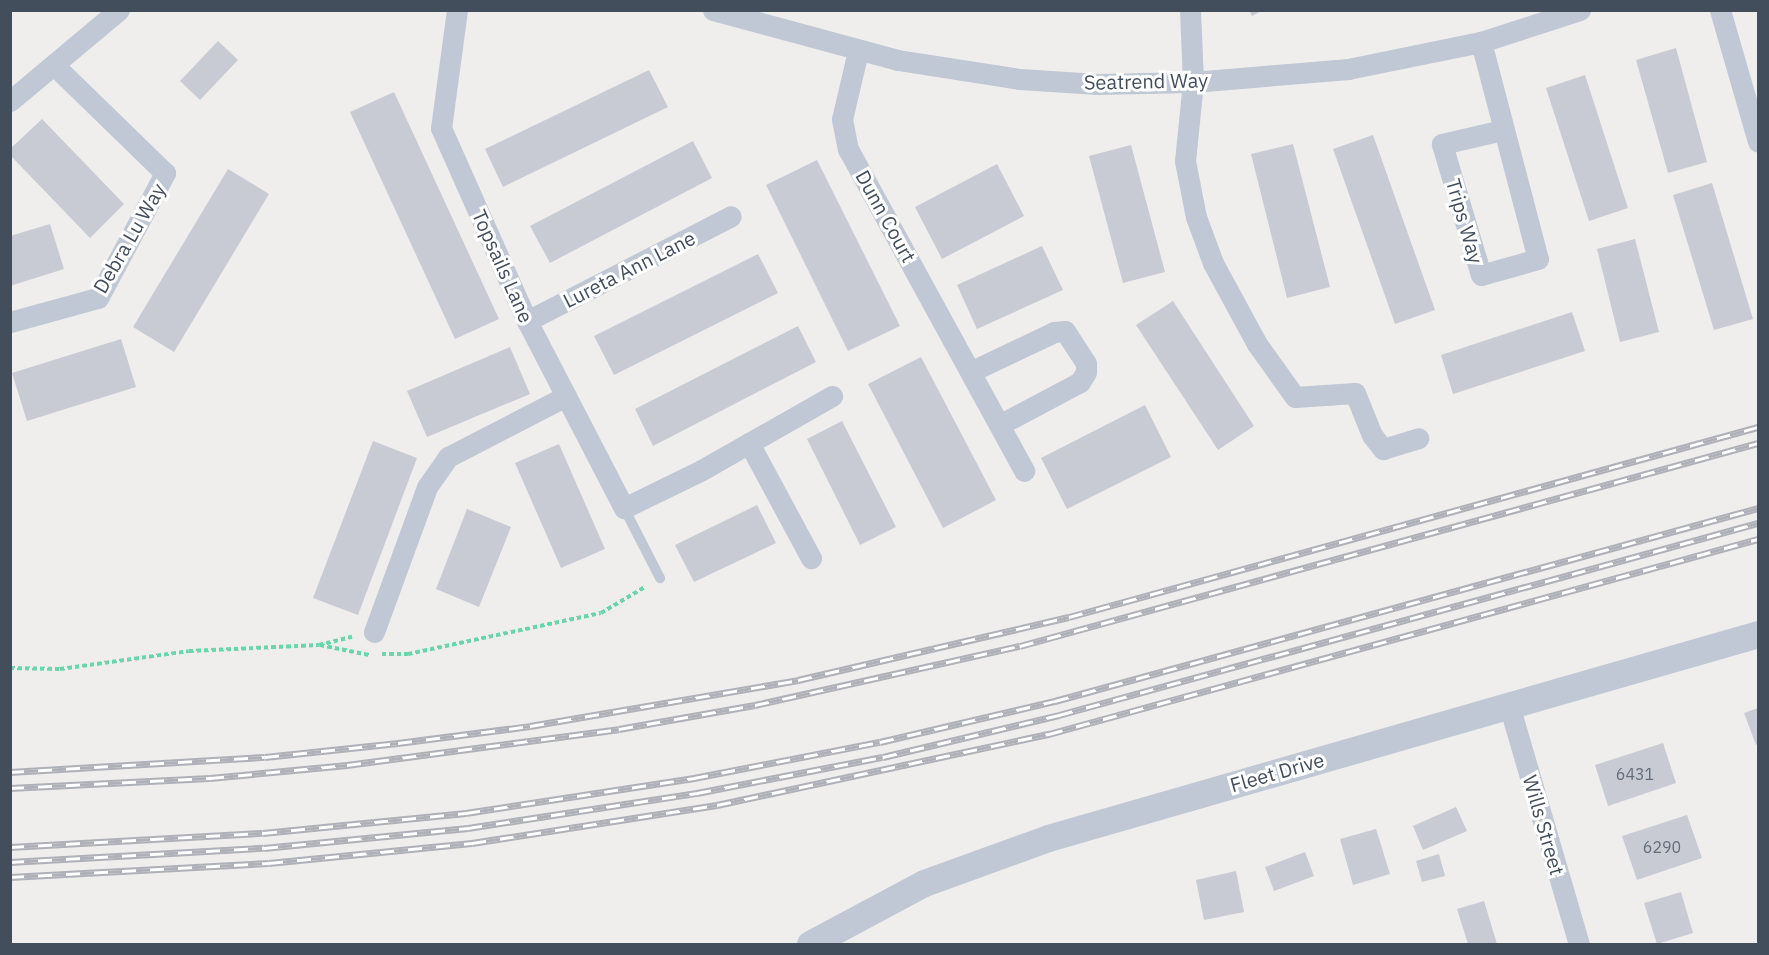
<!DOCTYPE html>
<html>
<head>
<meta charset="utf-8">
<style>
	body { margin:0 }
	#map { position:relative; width:1769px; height:955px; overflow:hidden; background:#f0eded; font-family:"IBM Plex Sans",sans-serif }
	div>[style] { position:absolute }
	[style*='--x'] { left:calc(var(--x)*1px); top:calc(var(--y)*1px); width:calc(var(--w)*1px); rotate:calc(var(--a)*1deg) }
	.building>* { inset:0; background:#c8cbd4 }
	.path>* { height:4px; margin-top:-2px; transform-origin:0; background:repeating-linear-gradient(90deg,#6ad5aa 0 4.5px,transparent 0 7.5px) }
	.service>* { height:10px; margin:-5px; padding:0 5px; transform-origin:5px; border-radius:5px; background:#bfc8d4 }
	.minor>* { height:21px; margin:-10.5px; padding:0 10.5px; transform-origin:10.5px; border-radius:10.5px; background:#bfc8d4 }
	.tertiary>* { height:27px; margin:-13.5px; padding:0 13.5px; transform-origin:13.5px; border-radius:13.5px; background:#bfc8d4 }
	.rail>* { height:7px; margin-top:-3.5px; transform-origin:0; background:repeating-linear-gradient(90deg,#fff 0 14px,#afb1b9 0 28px); box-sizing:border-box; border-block:2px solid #afb1b9 }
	span { translate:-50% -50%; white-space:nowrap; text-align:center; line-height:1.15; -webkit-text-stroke:6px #fff; paint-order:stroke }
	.number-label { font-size:16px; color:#646d7b }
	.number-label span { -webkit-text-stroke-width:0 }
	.street-label { font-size:20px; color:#434e5d }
	.frame { position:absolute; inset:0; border:12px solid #434e5d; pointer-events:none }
</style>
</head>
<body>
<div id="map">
	<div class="building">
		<i style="clip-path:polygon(1249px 10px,1263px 10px,1252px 16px)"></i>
		<i style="clip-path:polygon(218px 41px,238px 60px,200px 100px,180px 81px)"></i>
		<i style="clip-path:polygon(1676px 48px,1707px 162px,1668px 173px,1636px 60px)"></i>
		<i style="clip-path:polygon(649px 70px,668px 107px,503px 187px,485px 149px)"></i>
		<i style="clip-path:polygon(1585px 75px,1628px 208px,1589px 221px,1546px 88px)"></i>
		<i style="clip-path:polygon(394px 92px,499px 319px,455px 339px,350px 112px)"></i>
		<i style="clip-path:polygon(42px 119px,124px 204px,90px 238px,10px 155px,10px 149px)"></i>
		<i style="clip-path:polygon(1373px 135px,1435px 310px,1395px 324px,1333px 149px)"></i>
		<i style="clip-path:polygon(693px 141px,712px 178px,550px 263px,530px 226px)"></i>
		<i style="clip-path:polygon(1293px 144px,1330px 287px,1287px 298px,1251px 154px)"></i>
		<i style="clip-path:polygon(1131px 145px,1165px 272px,1123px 283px,1089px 156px)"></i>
		<i style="clip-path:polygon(817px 160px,900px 326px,848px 351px,766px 185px)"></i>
		<i style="clip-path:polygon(997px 164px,1024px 216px,942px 259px,915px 207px)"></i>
		<i style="clip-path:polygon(228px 169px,269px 194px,174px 352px,133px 327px)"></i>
		<i style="clip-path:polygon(1712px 183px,1753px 319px,1714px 330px,1673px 195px)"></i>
		<i style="clip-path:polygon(50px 224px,64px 269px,10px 286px,10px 236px)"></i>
		<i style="clip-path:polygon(1635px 239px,1659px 332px,1620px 342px,1597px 249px)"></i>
		<i style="clip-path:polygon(1042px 246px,1063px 290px,977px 329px,957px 285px)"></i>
		<i style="clip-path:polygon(758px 254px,778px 293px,614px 375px,594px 336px)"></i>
		<i style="clip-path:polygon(1173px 301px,1254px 426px,1218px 450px,1136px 325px)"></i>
		<i style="clip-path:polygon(1572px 312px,1585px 351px,1453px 394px,1441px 355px)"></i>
		<i style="clip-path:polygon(798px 326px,816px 362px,653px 446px,635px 409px)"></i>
		<i style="clip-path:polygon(121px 339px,136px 387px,27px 421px,12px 373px)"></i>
		<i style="clip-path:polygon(510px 347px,530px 394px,427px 437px,407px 391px)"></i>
		<i style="clip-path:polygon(921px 357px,996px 500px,943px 528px,868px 384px)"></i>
		<i style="clip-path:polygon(1145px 405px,1171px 457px,1067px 509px,1041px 458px)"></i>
		<i style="clip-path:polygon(842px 421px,896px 527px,860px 545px,807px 439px)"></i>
		<i style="clip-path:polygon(373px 441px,417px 458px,358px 615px,313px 598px)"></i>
		<i style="clip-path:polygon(559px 444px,605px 549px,561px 568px,515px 463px)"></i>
		<i style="clip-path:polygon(757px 505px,776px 543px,694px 582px,675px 545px)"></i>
		<i style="clip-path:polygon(467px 509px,511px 527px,479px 607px,436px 589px)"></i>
		<i style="clip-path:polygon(1758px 708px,1758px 744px,1756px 745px,1744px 713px)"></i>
		<i style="clip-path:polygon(1663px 743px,1676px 783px,1608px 806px,1595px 765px)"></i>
		<i style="clip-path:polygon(1456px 807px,1467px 831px,1423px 850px,1413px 826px)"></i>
		<i style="clip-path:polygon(1687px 815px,1702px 858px,1637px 880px,1622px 836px)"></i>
		<i style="clip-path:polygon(1376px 829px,1390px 874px,1353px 885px,1340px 839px)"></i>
		<i style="clip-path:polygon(1305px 852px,1314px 876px,1274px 891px,1265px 867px)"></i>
		<i style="clip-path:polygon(1439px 854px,1445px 876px,1422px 882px,1416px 861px)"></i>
		<i style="clip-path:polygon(1236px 871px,1244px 912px,1204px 920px,1196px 880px)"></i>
		<i style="clip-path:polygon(1681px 892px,1693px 933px,1657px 944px,1644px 903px)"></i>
		<i style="clip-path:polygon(1484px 901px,1497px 944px,1468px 944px,1457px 909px)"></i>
	</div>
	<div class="path">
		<i style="--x:320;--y:645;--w:50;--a:11.5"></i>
		<i style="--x:382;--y:654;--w:26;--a:0"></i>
		<i style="--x:408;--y:654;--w:197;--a:-12"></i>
		<i style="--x:601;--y:613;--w:51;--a:-30.6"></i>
		<i style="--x:10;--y:668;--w:50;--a:1.1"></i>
		<i style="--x:60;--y:669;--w:130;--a:-7.9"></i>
		<i style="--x:189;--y:651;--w:130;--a:-2.6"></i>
		<i style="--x:319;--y:645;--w:34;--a:-14"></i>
	</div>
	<div class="service">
		<i style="--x:624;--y:508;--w:79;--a:62.8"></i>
	</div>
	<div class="minor">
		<i style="--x:457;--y:10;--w:119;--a:97.7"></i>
		<i style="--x:441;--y:128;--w:211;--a:66"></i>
		<i style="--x:527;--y:321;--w:211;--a:62.6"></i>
		<i style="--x:624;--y:508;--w:85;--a:-26"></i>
		<i style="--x:700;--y:471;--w:152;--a:-29.6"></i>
		<i style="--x:713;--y:10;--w:192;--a:15.1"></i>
		<i style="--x:898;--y:60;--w:123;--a:8.9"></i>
		<i style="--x:1020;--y:79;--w:77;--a:3.7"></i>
		<i style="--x:1097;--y:84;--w:96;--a:-1.2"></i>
		<i style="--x:1193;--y:82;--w:156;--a:-4.8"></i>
		<i style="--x:1348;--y:69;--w:136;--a:-11.5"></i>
		<i style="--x:1481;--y:42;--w:104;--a:-17.9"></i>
		<i style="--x:1190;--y:10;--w:72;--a:87.6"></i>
		<i style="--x:1193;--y:82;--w:79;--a:95.8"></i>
		<i style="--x:1185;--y:161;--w:57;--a:78.9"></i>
		<i style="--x:1196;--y:217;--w:49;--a:69.7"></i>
		<i style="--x:1213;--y:263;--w:92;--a:61.5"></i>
		<i style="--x:1257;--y:344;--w:65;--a:54.4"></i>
		<i style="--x:1295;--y:397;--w:60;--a:-3.8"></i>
		<i style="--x:1355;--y:393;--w:45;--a:68"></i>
		<i style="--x:1372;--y:435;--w:18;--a:52"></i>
		<i style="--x:1383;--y:449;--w:37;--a:-17"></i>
		<i style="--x:1720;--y:10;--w:137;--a:73.9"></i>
		<i style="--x:1481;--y:42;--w:224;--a:75.3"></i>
		<i style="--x:1538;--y:259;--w:59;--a:164.3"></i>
		<i style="--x:1481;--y:275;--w:137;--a:-106.6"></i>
		<i style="--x:1442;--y:144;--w:62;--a:-13.1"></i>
		<i style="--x:858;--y:51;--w:70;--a:103.2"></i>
		<i style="--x:842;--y:119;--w:31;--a:79"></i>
		<i style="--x:848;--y:149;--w:367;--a:61.3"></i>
		<i style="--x:10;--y:101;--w:142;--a:-39.9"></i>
		<i style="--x:527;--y:321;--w:229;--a:-27.2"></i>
		<i style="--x:10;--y:322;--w:91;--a:-15.3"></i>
		<i style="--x:98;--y:298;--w:142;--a:-61.8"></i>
		<i style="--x:165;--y:173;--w:155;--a:-135.8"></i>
		<i style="--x:972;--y:371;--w:91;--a:-25.4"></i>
		<i style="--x:1054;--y:332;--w:11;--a:-5"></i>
		<i style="--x:1065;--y:331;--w:38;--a:57"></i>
		<i style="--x:1086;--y:363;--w:9;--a:90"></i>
		<i style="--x:1086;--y:372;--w:12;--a:121"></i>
		<i style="--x:1080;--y:382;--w:89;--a:152"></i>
		<i style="--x:749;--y:443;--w:131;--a:61.7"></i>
		<i style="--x:374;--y:632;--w:154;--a:-69.9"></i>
		<i style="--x:427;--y:487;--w:37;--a:-55"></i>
		<i style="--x:448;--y:457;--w:133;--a:-27.3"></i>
		<i style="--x:1509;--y:705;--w:249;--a:73.7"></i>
	</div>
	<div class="tertiary">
		<i style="--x:810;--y:944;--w:129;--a:-28.2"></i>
		<i style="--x:924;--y:883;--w:132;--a:-19.9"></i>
		<i style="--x:1048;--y:838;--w:739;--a:-16.03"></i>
	</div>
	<div class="rail">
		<i style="--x:10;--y:772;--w:255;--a:-3.4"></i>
		<i style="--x:265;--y:757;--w:134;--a:-6"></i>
		<i style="--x:398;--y:743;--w:133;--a:-7.3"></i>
		<i style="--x:530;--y:726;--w:272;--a:-9.7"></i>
		<i style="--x:798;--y:680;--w:278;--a:-13.1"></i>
		<i style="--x:1069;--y:617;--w:715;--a:-15.42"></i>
		<i style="--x:10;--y:788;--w:200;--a:-2.9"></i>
		<i style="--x:210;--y:778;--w:138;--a:-5.4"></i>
		<i style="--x:347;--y:765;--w:274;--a:-7.5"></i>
		<i style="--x:619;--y:729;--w:138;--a:-10"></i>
		<i style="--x:755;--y:705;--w:271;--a:-12.6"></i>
		<i style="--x:1020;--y:646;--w:765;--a:-15.38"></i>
		<i style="--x:10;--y:847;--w:253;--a:-3.2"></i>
		<i style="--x:263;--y:833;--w:204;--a:-5.6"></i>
		<i style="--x:466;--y:813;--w:231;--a:-8.7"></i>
		<i style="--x:694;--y:778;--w:189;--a:-11"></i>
		<i style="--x:880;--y:742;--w:180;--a:-13.2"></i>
		<i style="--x:1055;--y:701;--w:729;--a:-15.35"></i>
		<i style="--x:10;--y:862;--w:254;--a:-3.2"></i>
		<i style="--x:264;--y:848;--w:205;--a:-5.6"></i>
		<i style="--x:468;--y:828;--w:232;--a:-8.7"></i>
		<i style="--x:697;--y:793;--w:189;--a:-11"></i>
		<i style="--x:883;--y:757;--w:181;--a:-13.4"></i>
		<i style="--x:1059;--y:715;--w:725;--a:-15.36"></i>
		<i style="--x:10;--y:877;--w:259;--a:-3.1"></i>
		<i style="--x:269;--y:863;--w:204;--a:-5.6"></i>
		<i style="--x:472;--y:843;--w:248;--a:-8.8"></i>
		<i style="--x:717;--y:805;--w:340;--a:-12.1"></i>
		<i style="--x:1049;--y:734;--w:735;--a:-15.38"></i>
	</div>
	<div class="number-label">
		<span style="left:1635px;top:774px">6431</span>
		<span style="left:1662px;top:847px">6290</span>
	</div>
	<div class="street-label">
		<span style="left:1146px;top:81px;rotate:-1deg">Seatrend Way</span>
		<span style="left:886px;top:216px;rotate:61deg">Dunn Court</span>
		<span style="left:1465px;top:221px;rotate:74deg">Trips Way</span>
		<span style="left:129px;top:238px;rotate:-60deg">Debra Lu Way</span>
		<span style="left:503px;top:266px;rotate:66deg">Topsails Lane</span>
		<span style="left:629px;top:269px;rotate:-27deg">Lureta Ann Lane</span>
		<span style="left:1277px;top:772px;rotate:-16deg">Fleet Drive</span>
		<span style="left:1544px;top:825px;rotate:74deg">Wills Street</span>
	</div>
	<div class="frame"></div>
</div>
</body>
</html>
